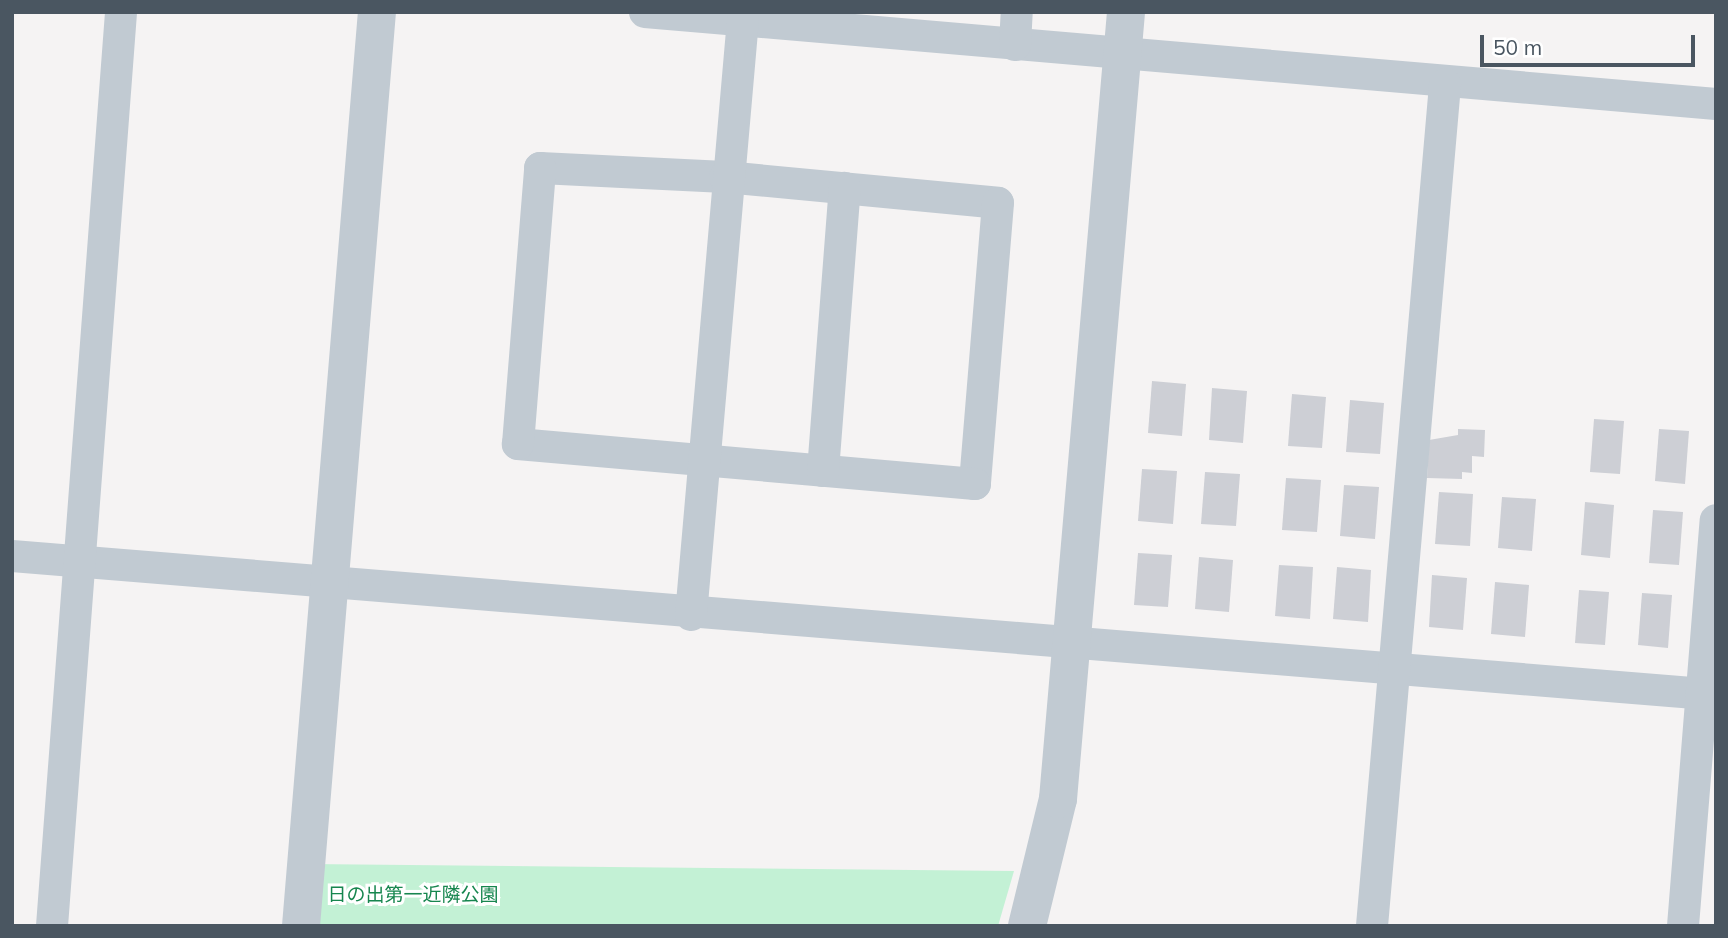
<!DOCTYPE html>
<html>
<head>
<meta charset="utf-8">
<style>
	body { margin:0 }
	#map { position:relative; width:1728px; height:938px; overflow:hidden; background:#f5f3f3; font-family:Mulish,"Noto Sans JP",sans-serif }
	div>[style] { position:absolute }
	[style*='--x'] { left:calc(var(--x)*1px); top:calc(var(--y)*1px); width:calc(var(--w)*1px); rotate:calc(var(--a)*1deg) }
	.green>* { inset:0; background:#c3f1d5 }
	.building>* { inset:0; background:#cdcfd5 }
	.minor>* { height:32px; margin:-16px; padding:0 16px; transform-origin:16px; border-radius:16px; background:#c1cad2 }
	.tertiary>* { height:38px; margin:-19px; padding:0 19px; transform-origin:19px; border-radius:19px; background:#c1cad2 }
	span { translate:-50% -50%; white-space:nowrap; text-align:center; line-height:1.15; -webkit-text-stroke:6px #fff; paint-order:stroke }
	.park-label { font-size:19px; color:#17864f }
	.frame { position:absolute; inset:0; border:14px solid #4a5661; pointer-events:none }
	.scale { position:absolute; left:1480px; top:35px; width:215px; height:32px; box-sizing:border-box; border:4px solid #4a5661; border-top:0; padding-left:9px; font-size:21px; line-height:24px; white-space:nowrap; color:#4a5661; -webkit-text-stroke:5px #fff; paint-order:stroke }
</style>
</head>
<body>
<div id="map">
	<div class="green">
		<i style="clip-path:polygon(308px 864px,1014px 871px,998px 926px,302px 926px)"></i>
	</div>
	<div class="building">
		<i style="clip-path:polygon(1152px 381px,1186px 384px,1182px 436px,1148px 433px)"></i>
		<i style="clip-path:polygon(1212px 388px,1247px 391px,1243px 443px,1209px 440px)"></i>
		<i style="clip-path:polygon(1292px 394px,1326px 397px,1322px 448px,1288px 446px)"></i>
		<i style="clip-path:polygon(1350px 400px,1384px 403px,1380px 454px,1346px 452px)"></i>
		<i style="clip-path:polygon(1594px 419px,1624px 421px,1620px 474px,1590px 472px)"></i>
		<i style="clip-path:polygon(1458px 429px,1485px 430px,1484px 457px,1472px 456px,1472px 473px,1462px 472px,1462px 479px,1427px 478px,1429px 440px,1458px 435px)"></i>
		<i style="clip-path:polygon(1659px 429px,1689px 431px,1685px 484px,1655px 481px)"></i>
		<i style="clip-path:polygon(1142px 469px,1177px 471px,1173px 524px,1138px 521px)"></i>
		<i style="clip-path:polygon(1205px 472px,1240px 474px,1236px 526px,1201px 524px)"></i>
		<i style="clip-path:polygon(1286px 478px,1321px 480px,1317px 532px,1282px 530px)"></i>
		<i style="clip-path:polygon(1344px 485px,1379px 487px,1375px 539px,1340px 536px)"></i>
		<i style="clip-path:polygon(1439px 492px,1473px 494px,1470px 546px,1435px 544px)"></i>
		<i style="clip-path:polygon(1502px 497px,1536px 499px,1532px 551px,1498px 548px)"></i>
		<i style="clip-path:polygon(1585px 502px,1614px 505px,1610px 558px,1581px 555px)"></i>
		<i style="clip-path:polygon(1653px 510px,1683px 512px,1679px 565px,1649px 563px)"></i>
		<i style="clip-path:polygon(1138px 553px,1172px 555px,1168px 607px,1134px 605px)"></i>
		<i style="clip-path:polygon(1199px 557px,1233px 560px,1229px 612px,1195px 609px)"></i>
		<i style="clip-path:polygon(1279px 565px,1313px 567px,1310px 619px,1275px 616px)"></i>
		<i style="clip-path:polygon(1337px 567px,1371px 570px,1368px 622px,1333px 619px)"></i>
		<i style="clip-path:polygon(1432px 575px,1467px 578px,1463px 630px,1429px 627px)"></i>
		<i style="clip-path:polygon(1495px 582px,1529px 585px,1525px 637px,1491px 634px)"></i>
		<i style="clip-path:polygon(1579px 590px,1609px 592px,1605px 645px,1575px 643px)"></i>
		<i style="clip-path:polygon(1642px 593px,1672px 595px,1668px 648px,1638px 645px)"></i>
	</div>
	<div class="minor">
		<i style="--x:645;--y:12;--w:1075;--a:4.91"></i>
		<i style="--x:1015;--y:45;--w:33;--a:-87"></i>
		<i style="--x:540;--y:168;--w:185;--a:2.8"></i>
		<i style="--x:725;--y:177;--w:274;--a:5.4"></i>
		<i style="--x:998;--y:203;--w:282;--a:94.7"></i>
		<i style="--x:975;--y:484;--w:459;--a:-175"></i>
		<i style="--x:518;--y:444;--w:277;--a:-85.4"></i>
		<i style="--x:823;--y:471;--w:284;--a:-85.6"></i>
		<i style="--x:12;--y:556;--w:1710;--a:4.66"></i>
		<i style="--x:691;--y:615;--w:597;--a:-85.01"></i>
		<i style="--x:52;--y:926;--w:917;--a:-85.68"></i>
		<i style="--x:1372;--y:926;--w:845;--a:-85.04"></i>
		<i style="--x:1683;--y:926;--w:407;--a:-85.4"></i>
	</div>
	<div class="tertiary">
		<i style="--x:301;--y:926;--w:917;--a:-85.25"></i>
		<i style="--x:1027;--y:926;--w:131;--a:-76.3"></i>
		<i style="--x:1058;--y:799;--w:790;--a:-85.06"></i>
	</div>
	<div class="park-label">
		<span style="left:413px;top:895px">日の出第一近隣公園</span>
	</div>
	<div class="frame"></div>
	<div class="scale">50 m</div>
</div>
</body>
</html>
